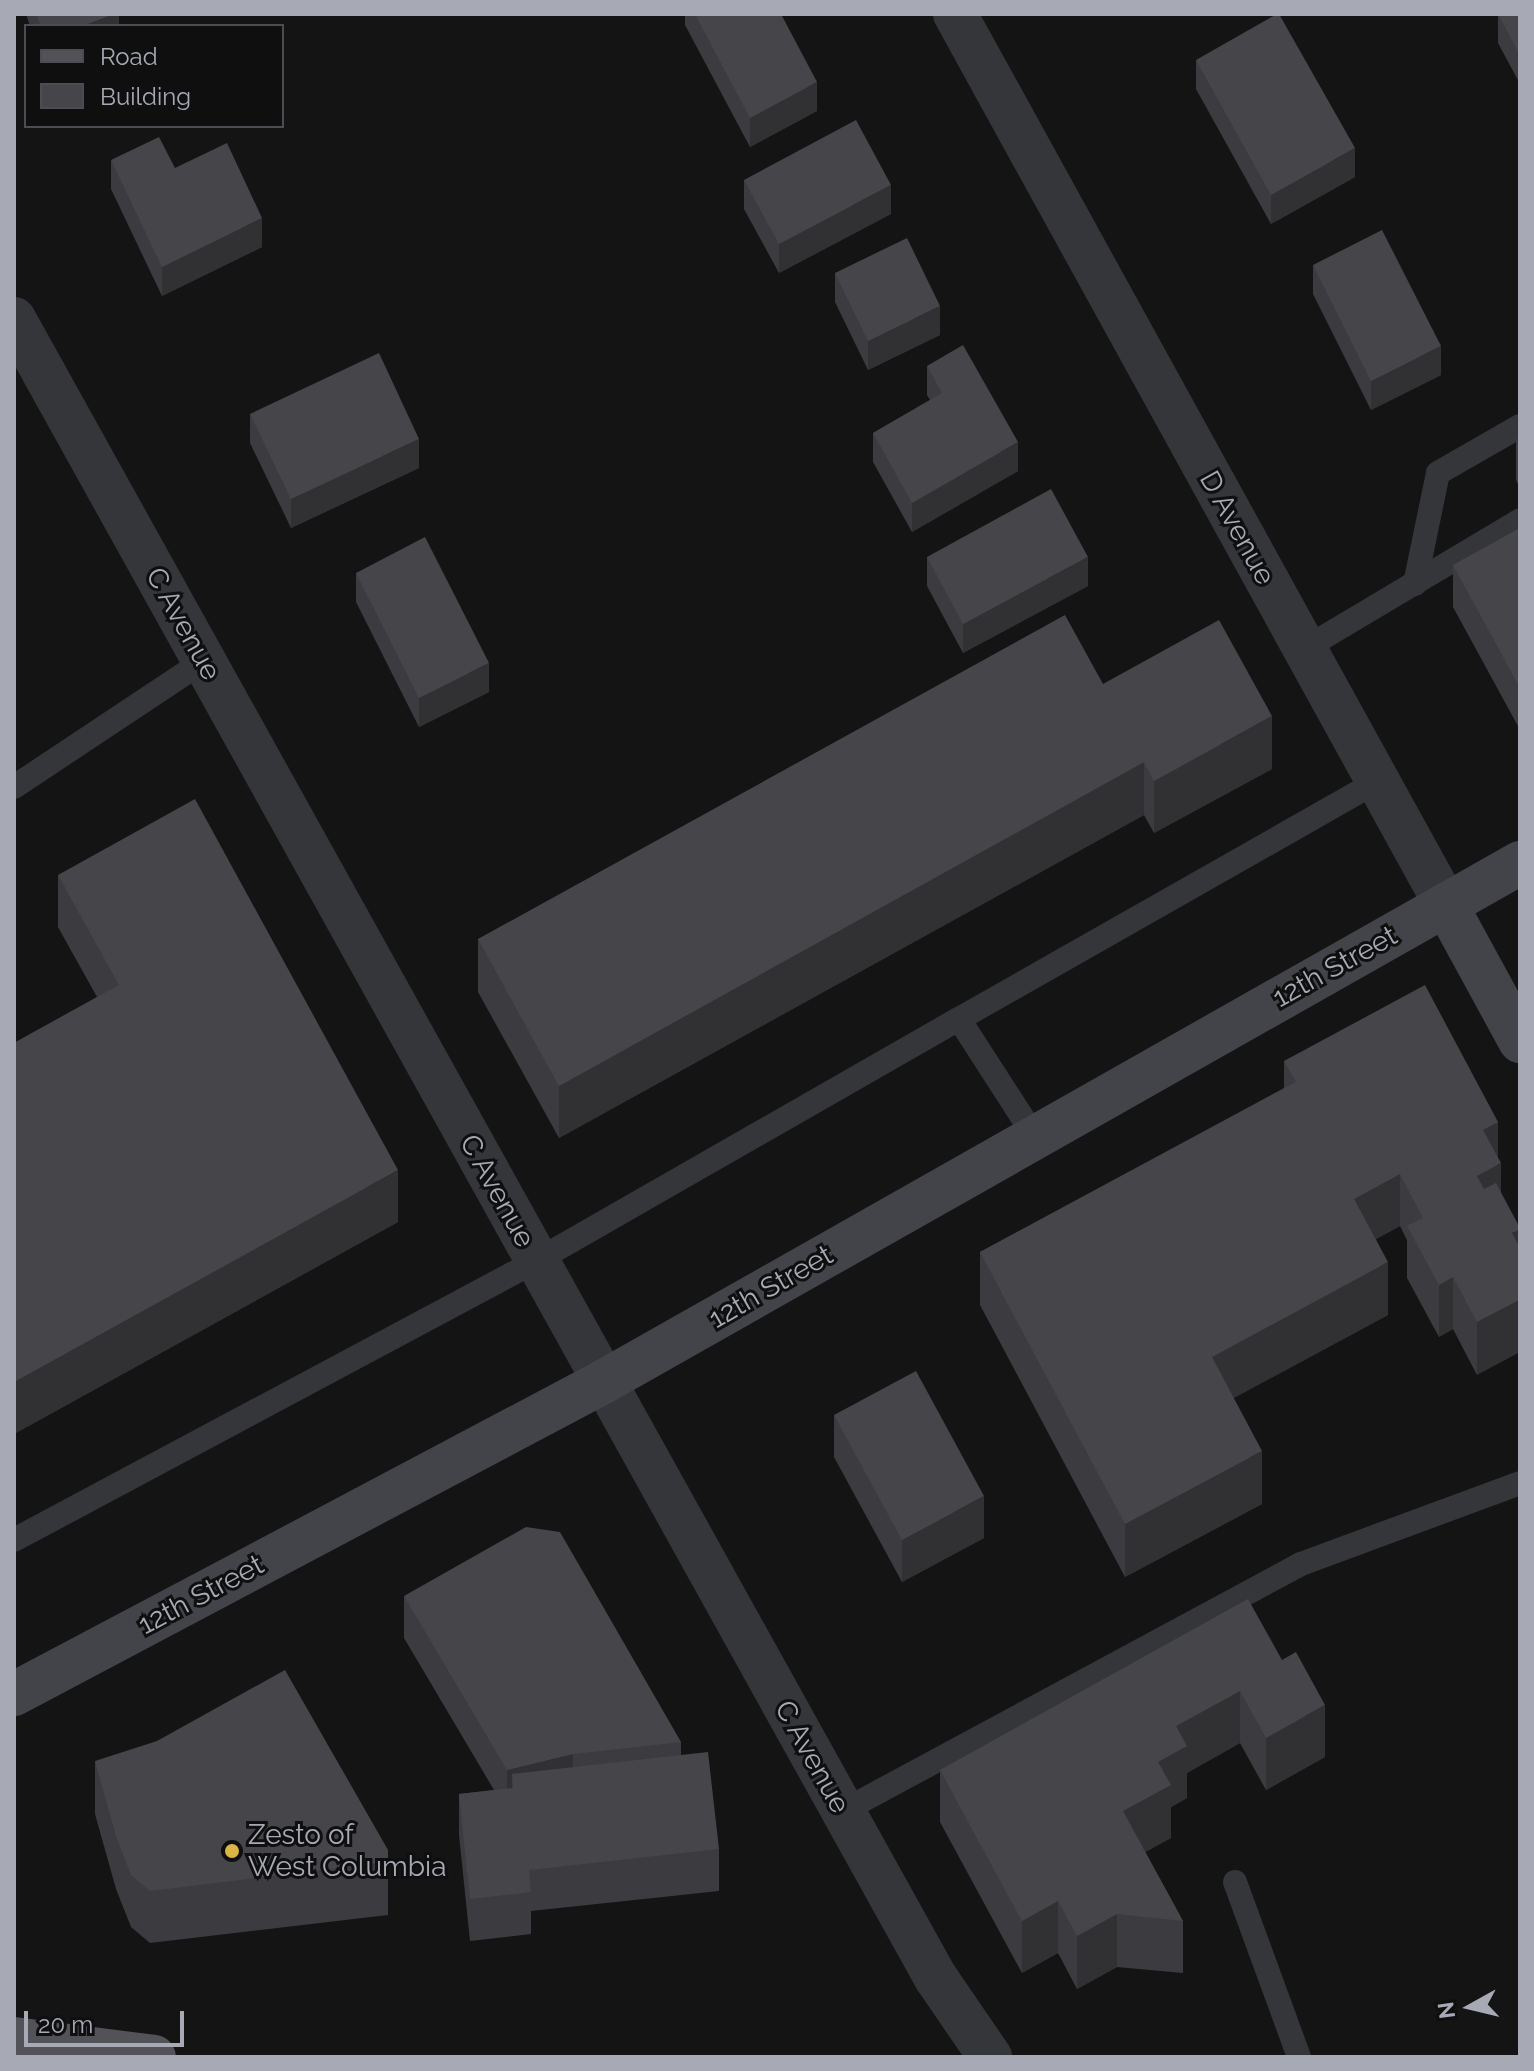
<!DOCTYPE html>
<html>
<head>
<meta charset="utf-8">
<style>
	body { margin:0 }
	#map { position:relative; width:1534px; height:2071px; overflow:hidden; background:#141415; font-family:Raleway,sans-serif }
	div>[style] { position:absolute }
	[style*='--x'] { left:calc(var(--x)*1px); top:calc(var(--y)*1px); width:calc(var(--w)*1px); rotate:calc(var(--a)*1deg) }
	.service>* { height:24px; margin:-12px; padding:0 12px; transform-origin:12px; border-radius:12px; background:#35363a }
	.minor>* { height:44px; margin:-22px; padding:0 22px; transform-origin:22px; border-radius:22px; background:#35363a }
	.tertiary>* { height:44px; margin:-22px; padding:0 22px; transform-origin:22px; border-radius:22px; background:#35363a }
	.secondary>* { height:44px; margin:-22px; padding:0 22px; transform-origin:22px; border-radius:22px; background:#434449 }
	.primary>* { height:44px; margin:-22px; padding:0 22px; transform-origin:22px; border-radius:22px; background:#525258 }
	.wall>* { inset:0; background:#3c3c40 }
	.shaded-wall>* { inset:0; background:#313134 }
	.building>* { inset:0; background:#46464a }
	.dots>* { width:22px; height:22px; translate:-50% -50%; box-sizing:border-box; border:4px solid #0f0f10; border-radius:50% }
	span { translate:-50% -50%; white-space:nowrap; text-align:center; line-height:1.15; -webkit-text-stroke:6px #0f0f10; paint-order:stroke }
	.street-label { font-size:28px; color:#a7aab4 }
	.poi-label { font-size:28px; color:#a7aab4 }
	.left { translate:0 -50%; text-align:left }
	.frame { position:absolute; inset:0; border:16px solid #a7aab4; pointer-events:none }
	.legend { position:absolute; left:24px; top:24px; width:260px; height:104px; box-sizing:border-box; background:#0f0f10; border:2px solid #4c4d52; margin:0; padding:10px 14px; list-style:none; font-size:24px; color:#a7aab4 }
	.legend li { display:flex; align-items:center; gap:16px; height:40px }
	.legend b { width:40px; border:2px solid #4c4d52 }
	.north { position:absolute; left:1430px; top:1967px; width:80px; height:80px; -webkit-text-stroke:6px #0f0f10; paint-order:stroke; rotate:262deg; font-size:22px; font-weight:700; line-height:32px; text-align:center; color:#a7aab4 }
	.north::after { content:''; display:block; margin:auto; width:28px; height:36px; background:#a7aab4; clip-path:polygon(50% 0,100% 100%,50% 72%,0 100%) }
	.scale { position:absolute; left:24px; top:2011px; width:160px; height:36px; box-sizing:border-box; border:4px solid #a7aab4; border-top:0; padding-left:10px; font-size:24px; line-height:28px; white-space:nowrap; color:#a7aab4; -webkit-text-stroke:6px #0f0f10; paint-order:stroke }
</style>
</head>
<body>
<div id="map">
	<div class="service">
		<i style="--x:1415;--y:584;--w:113;--a:-78.3"></i>
		<i style="--x:1438;--y:473;--w:95;--a:-29.8"></i>
		<i style="--x:1304;--y:649;--w:252;--a:-30.8"></i>
		<i style="--x:14;--y:787;--w:228;--a:-33.6"></i>
		<i style="--x:1035;--y:1137;--w:140;--a:-122.8"></i>
		<i style="--x:959;--y:1019;--w:482;--a:-29.6"></i>
		<i style="--x:14;--y:1540;--w:592;--a:-28.12"></i>
		<i style="--x:536;--y:1261;--w:487;--a:-29.8"></i>
		<i style="--x:843;--y:1811;--w:520;--a:-28.34"></i>
		<i style="--x:1301;--y:1564;--w:233;--a:-20.3"></i>
		<i style="--x:1235;--y:1882;--w:186;--a:69.9"></i>
	</div>
	<div class="minor">
		<i style="--x:955;--y:14;--w:1017;--a:61.14"></i>
		<i style="--x:14;--y:319;--w:62;--a:60.9"></i>
	</div>
	<div class="tertiary">
		<i style="--x:44;--y:373;--w:1836;--a:60.94"></i>
		<i style="--x:936;--y:1978;--w:96;--a:55.6"></i>
	</div>
	<div class="secondary">
		<i style="--x:1446;--y:905;--w:155;--a:61.4"></i>
		<i style="--x:14;--y:1694;--w:667;--a:-27.91"></i>
		<i style="--x:603;--y:1382;--w:1054;--a:-29.51"></i>
	</div>
	<div class="primary">
		<i style="--x:14;--y:2039;--w:141;--a:7.3"></i>
	</div>
	<div class="wall">
		<i style="clip-path:polygon(26px 14px,119px 14px,119px 26px,30px 26px)"></i>
		<i style="clip-path:polygon(685px 14px,781px 14px,817px 111px,750px 147px,685px 25px)"></i>
		<i style="clip-path:polygon(1498px 14px,1520px 14px,1520px 84px,1498px 43px)"></i>
		<i style="clip-path:polygon(1196px 60px,1355px 177px,1271px 224px,1196px 89px)"></i>
		<i style="clip-path:polygon(111px 160px,175px 168px,262px 247px,162px 296px,111px 189px)"></i>
		<i style="clip-path:polygon(744px 180px,891px 214px,779px 273px,744px 209px)"></i>
		<i style="clip-path:polygon(1313px 265px,1441px 375px,1371px 410px,1313px 294px)"></i>
		<i style="clip-path:polygon(835px 273px,940px 335px,868px 370px,835px 302px)"></i>
		<i style="clip-path:polygon(927px 366px,1018px 471px,912px 532px,873px 462px,873px 433px,930px 400px,927px 395px)"></i>
		<i style="clip-path:polygon(250px 414px,419px 468px,291px 528px,250px 443px)"></i>
		<i style="clip-path:polygon(1520px 437px,1520px 488px,1516px 480px,1516px 439px)"></i>
		<i style="clip-path:polygon(1520px 528px,1519px 728px,1453px 607px,1453px 565px)"></i>
		<i style="clip-path:polygon(927px 557px,1088px 586px,963px 653px,927px 586px)"></i>
		<i style="clip-path:polygon(356px 573px,489px 692px,419px 727px,356px 602px)"></i>
		<i style="clip-path:polygon(1103px 684px,1272px 769px,1154px 833px,1144px 815px,559px 1138px,478px 992px,478px 939px)"></i>
		<i style="clip-path:polygon(58px 875px,398px 1222px,14px 1434px,14px 1043px,97px 997px,58px 927px)"></i>
		<i style="clip-path:polygon(1284px 1061px,1498px 1122px,1477px 1375px,1453px 1329px,1439px 1337px,1407px 1278px,1407px 1240px,1400px 1226px,1376px 1239px,1388px 1315px,1233px 1398px,1262px 1504px,1125px 1577px,980px 1305px,980px 1252px,1284px 1088px)"></i>
		<i style="clip-path:polygon(834px 1415px,984px 1538px,902px 1582px,834px 1457px)"></i>
		<i style="clip-path:polygon(404px 1596px,681px 1742px,681px 1755px,719px 1849px,719px 1891px,531px 1911px,531px 1934px,470px 1941px,459px 1835px,459px 1794px,494px 1790px,404px 1638px)"></i>
		<i style="clip-path:polygon(1248px 1599px,1325px 1757px,1266px 1790px,1240px 1743px,1187px 1773px,1187px 1798px,1171px 1807px,1171px 1838px,1145px 1852px,1183px 1921px,1183px 1973px,1117px 1967px,1077px 1989px,1058px 1953px,1022px 1973px,940px 1822px,940px 1770px)"></i>
		<i style="clip-path:polygon(95px 1761px,388px 1850px,388px 1915px,150px 1943px,131px 1927px,116px 1889px,95px 1814px)"></i>
	</div>
	<div class="shaded-wall">
		<i style="clip-path:polygon(114px 14px,119px 14px,119px 26px,82px 26px)"></i>
		<i style="clip-path:polygon(817px 82px,817px 111px,750px 147px,750px 118px)"></i>
		<i style="clip-path:polygon(1355px 148px,1355px 177px,1271px 224px,1271px 195px)"></i>
		<i style="clip-path:polygon(891px 185px,891px 214px,779px 273px,779px 244px)"></i>
		<i style="clip-path:polygon(262px 218px,262px 247px,162px 296px,162px 267px)"></i>
		<i style="clip-path:polygon(940px 306px,940px 335px,868px 370px,868px 341px)"></i>
		<i style="clip-path:polygon(1441px 346px,1441px 375px,1371px 410px,1371px 381px)"></i>
		<i style="clip-path:polygon(419px 439px,419px 468px,291px 528px,291px 499px)"></i>
		<i style="clip-path:polygon(1018px 442px,1018px 471px,912px 532px,912px 503px)"></i>
		<i style="clip-path:polygon(1088px 557px,1088px 586px,963px 653px,963px 624px)"></i>
		<i style="clip-path:polygon(489px 663px,489px 692px,419px 727px,419px 698px)"></i>
		<i style="clip-path:polygon(1519px 686px,1520px 686px,1519px 728px)"></i>
		<i style="clip-path:polygon(1272px 716px,1272px 769px,1154px 833px,1154px 781px)"></i>
		<i style="clip-path:polygon(1144px 762px,1144px 815px,559px 1138px,559px 1086px)"></i>
		<i style="clip-path:polygon(1498px 1122px,1498px 1165px,1501px 1163px,1501px 1216px,1477px 1229px,1477px 1176px,1483px 1130px)"></i>
		<i style="clip-path:polygon(398px 1170px,398px 1222px,14px 1434px,14px 1382px)"></i>
		<i style="clip-path:polygon(1400px 1174px,1400px 1226px,1354px 1251px,1354px 1199px)"></i>
		<i style="clip-path:polygon(1520px 1230px,1520px 1282px,1512px 1233px)"></i>
		<i style="clip-path:polygon(1388px 1262px,1388px 1315px,1212px 1410px,1212px 1357px)"></i>
		<i style="clip-path:polygon(1453px 1277px,1453px 1329px,1439px 1337px,1439px 1285px)"></i>
		<i style="clip-path:polygon(1520px 1300px,1520px 1352px,1477px 1375px,1477px 1322px)"></i>
		<i style="clip-path:polygon(1262px 1451px,1262px 1504px,1125px 1577px,1125px 1524px)"></i>
		<i style="clip-path:polygon(984px 1496px,984px 1538px,902px 1582px,902px 1540px)"></i>
		<i style="clip-path:polygon(1240px 1691px,1240px 1743px,1187px 1773px,1187px 1798px,1171px 1807px,1171px 1838px,1123px 1864px,1123px 1811px,1158px 1762px,1176px 1726px)"></i>
		<i style="clip-path:polygon(1325px 1705px,1325px 1757px,1266px 1790px,1266px 1738px)"></i>
		<i style="clip-path:polygon(573px 1754px,573px 1795px,512px 1774px,512px 1811px,507px 1812px,507px 1770px)"></i>
		<i style="clip-path:polygon(1058px 1901px,1058px 1953px,1022px 1973px,1022px 1921px)"></i>
		<i style="clip-path:polygon(1117px 1914px,1117px 1967px,1077px 1989px,1077px 1936px)"></i>
	</div>
	<div class="building">
		<i style="clip-path:polygon(36px 14px,114px 14px,82px 26px,41px 26px)"></i>
		<i style="clip-path:polygon(695px 14px,781px 14px,817px 82px,750px 118px)"></i>
		<i style="clip-path:polygon(1277px 14px,1279px 14px,1355px 148px,1271px 195px,1196px 60px)"></i>
		<i style="clip-path:polygon(1498px 14px,1520px 14px,1520px 55px)"></i>
		<i style="clip-path:polygon(856px 120px,891px 185px,779px 244px,744px 180px)"></i>
		<i style="clip-path:polygon(159px 137px,175px 168px,227px 143px,262px 218px,162px 267px,111px 160px)"></i>
		<i style="clip-path:polygon(1382px 230px,1441px 346px,1371px 381px,1313px 265px)"></i>
		<i style="clip-path:polygon(907px 238px,940px 306px,868px 341px,835px 273px)"></i>
		<i style="clip-path:polygon(963px 345px,1018px 442px,912px 503px,873px 433px,942px 393px,927px 366px)"></i>
		<i style="clip-path:polygon(379px 353px,419px 439px,291px 499px,250px 414px)"></i>
		<i style="clip-path:polygon(1051px 489px,1088px 557px,963px 624px,927px 557px)"></i>
		<i style="clip-path:polygon(1520px 528px,1520px 686px,1519px 686px,1453px 565px)"></i>
		<i style="clip-path:polygon(425px 537px,489px 663px,419px 698px,356px 573px)"></i>
		<i style="clip-path:polygon(1065px 615px,1103px 684px,1219px 620px,1272px 716px,1154px 781px,1144px 762px,559px 1086px,478px 939px)"></i>
		<i style="clip-path:polygon(195px 799px,398px 1170px,14px 1382px,14px 1043px,119px 985px,58px 875px)"></i>
		<i style="clip-path:polygon(1425px 985px,1498px 1122px,1483px 1130px,1501px 1163px,1477px 1176px,1484px 1189px,1496px 1183px,1520px 1228px,1520px 1230px,1512px 1233px,1520px 1248px,1520px 1300px,1477px 1322px,1453px 1277px,1439px 1285px,1407px 1226px,1423px 1218px,1400px 1174px,1354px 1199px,1388px 1262px,1212px 1357px,1262px 1451px,1125px 1524px,980px 1252px,1296px 1082px,1284px 1061px)"></i>
		<i style="clip-path:polygon(916px 1371px,984px 1496px,902px 1540px,834px 1415px)"></i>
		<i style="clip-path:polygon(526px 1527px,560px 1532px,681px 1742px,573px 1754px,507px 1770px,404px 1596px)"></i>
		<i style="clip-path:polygon(1248px 1599px,1282px 1660px,1296px 1652px,1325px 1705px,1266px 1738px,1240px 1691px,1176px 1726px,1187px 1746px,1158px 1762px,1171px 1785px,1123px 1811px,1183px 1921px,1117px 1914px,1077px 1936px,1058px 1901px,1022px 1921px,940px 1770px)"></i>
		<i style="clip-path:polygon(285px 1670px,388px 1850px,388px 1862px,150px 1891px,131px 1875px,116px 1836px,95px 1761px,157px 1741px)"></i>
		<i style="clip-path:polygon(708px 1752px,719px 1849px,529px 1870px,531px 1892px,470px 1899px,459px 1794px,513px 1788px,512px 1774px)"></i>
	</div>
	<div class="dots">
		<i style="left:232px;top:1851px;background:#dcb645"></i>
	</div>
	<div class="street-label">
		<span style="left:1237px;top:528px;rotate:61deg">D Avenue</span>
		<span style="left:183px;top:624px;rotate:61deg">C Avenue</span>
		<span style="left:1335px;top:967px;rotate:-29deg">12th Street</span>
		<span style="left:497px;top:1191px;rotate:61deg">C Avenue</span>
		<span style="left:771px;top:1287px;rotate:-30deg">12th Street</span>
		<span style="left:201px;top:1595px;rotate:-28deg">12th Street</span>
		<span style="left:812px;top:1757px;rotate:61deg">C Avenue</span>
	</div>
	<div class="poi-label">
		<span class="left" style="left:248px;top:1851px">Zesto of<br>West Columbia</span>
	</div>
	<div class="frame"></div>
	<ul class="legend">
	<li><b style="height:10px;background:#525258"></b>Road</li>
	<li><b style="height:22px;background:#46464a"></b>Building</li>
	</ul>
	<div class="north">N</div>
	<div class="scale">20 m</div>
</div>
</body>
</html>
